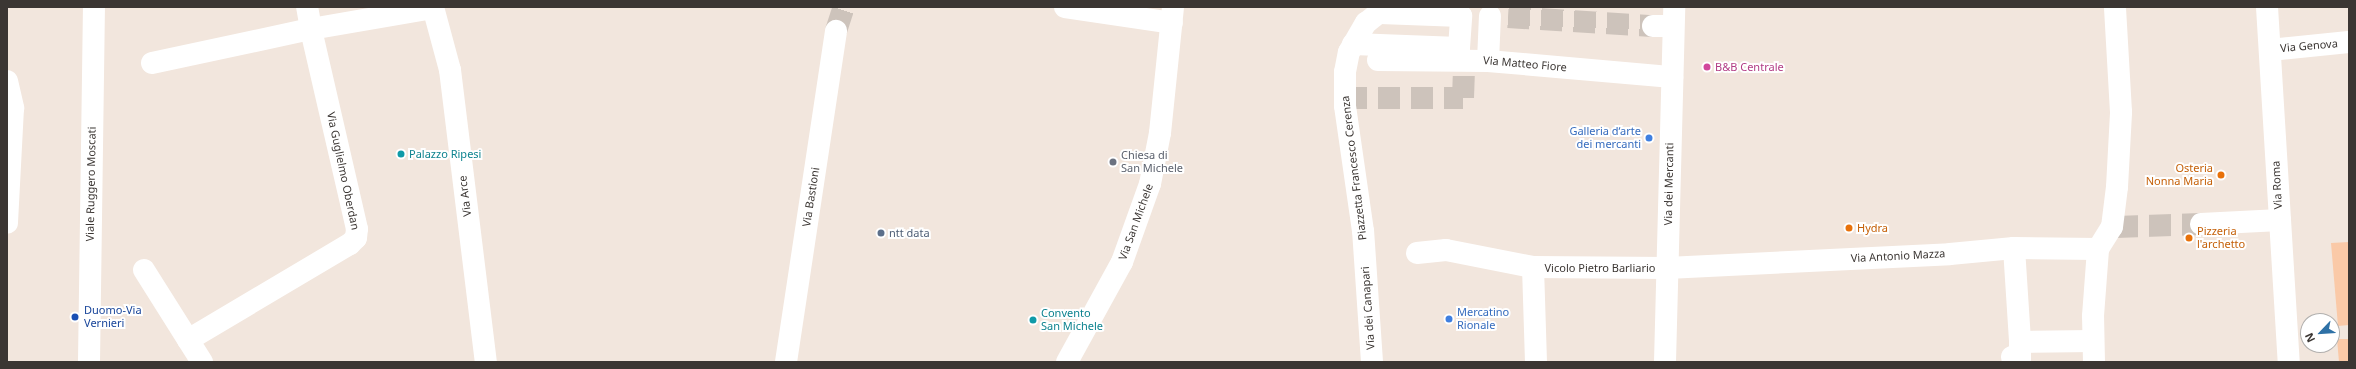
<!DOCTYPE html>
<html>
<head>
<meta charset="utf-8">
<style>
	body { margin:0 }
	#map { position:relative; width:2356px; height:369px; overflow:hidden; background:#f2e6dd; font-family:"Noto Sans",sans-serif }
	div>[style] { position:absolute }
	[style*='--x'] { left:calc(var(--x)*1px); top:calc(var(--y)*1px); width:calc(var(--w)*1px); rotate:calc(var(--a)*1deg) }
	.green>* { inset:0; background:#fac9a7 }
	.street-tunnel>* { height:22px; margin-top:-11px; transform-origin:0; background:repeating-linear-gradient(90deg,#cdc3bb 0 22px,transparent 0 33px) }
	.street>* { height:22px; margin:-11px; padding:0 11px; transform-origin:11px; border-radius:11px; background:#fff }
	.primary>* { height:22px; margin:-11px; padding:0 11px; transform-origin:11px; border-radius:11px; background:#fff }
	.dots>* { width:11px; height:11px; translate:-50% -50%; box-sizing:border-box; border:2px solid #fff; border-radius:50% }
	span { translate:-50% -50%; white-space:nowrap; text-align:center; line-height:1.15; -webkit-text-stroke:4px #fff; paint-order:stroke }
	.street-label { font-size:11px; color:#3b3633 }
	.hotel-label { font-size:11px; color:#b23c85 }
	.left { translate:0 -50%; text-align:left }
	.shop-label { font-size:11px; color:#366cbe }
	.right { translate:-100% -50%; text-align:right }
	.culture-label { font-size:11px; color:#0d838f }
	.worship-label { font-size:11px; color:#5b616d }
	.food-label { font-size:11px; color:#c56008 }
	.service-label { font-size:11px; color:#4e5e75 }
	.transit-label { font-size:11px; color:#164399 }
	.frame { position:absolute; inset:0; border:8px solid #3b3633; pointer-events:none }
	.north { position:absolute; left:2300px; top:313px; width:40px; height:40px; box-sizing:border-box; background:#fff; border:1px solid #b1afad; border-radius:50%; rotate:245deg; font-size:11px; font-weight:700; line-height:16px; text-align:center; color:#3b3633 }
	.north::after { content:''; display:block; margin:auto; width:14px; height:18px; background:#2e71a6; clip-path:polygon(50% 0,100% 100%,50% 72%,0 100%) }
</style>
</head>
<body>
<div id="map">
	<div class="green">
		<i style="clip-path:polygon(2349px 242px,2349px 325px,2338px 326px,2331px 243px)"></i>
		<i style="clip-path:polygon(2337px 339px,2349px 339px,2349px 362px,2339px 362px)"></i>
	</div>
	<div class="street-tunnel">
		<i style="--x:1508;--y:17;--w:145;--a:3.6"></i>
		<i style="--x:836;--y:31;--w:25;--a:-72"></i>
		<i style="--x:1345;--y:98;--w:118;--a:0"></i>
		<i style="--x:1463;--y:98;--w:38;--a:-88"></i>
		<i style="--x:2116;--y:227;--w:85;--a:-2"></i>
	</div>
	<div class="street">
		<i style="--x:433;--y:7;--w:65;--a:74.9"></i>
		<i style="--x:450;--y:70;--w:294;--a:83"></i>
		<i style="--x:1065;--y:7;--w:108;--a:8.5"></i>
		<i style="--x:1653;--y:26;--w:20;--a:0"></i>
		<i style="--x:1353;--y:44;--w:106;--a:2.2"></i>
		<i style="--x:1459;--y:48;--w:32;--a:-86"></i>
		<i style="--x:1461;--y:16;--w:81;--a:-177.9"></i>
		<i style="--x:2270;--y:50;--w:79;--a:-5.8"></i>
		<i style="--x:1378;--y:60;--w:110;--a:0.5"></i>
		<i style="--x:1488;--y:61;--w:185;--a:5"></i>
		<i style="--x:1488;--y:61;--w:45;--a:-87.5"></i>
		<i style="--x:152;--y:63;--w:163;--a:-12.1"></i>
		<i style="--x:311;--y:29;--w:22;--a:-100"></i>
		<i style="--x:7;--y:81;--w:28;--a:77"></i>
		<i style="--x:13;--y:108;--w:115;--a:93"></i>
		<i style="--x:2201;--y:224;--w:79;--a:-2.9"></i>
		<i style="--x:2014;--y:248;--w:94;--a:86.3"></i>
		<i style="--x:1417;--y:253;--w:29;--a:-6"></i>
		<i style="--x:1446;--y:250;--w:89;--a:11.1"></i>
		<i style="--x:1533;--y:267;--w:134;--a:0.4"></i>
		<i style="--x:1667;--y:268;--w:283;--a:-2.8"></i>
		<i style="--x:1950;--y:254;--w:64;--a:-5.4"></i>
		<i style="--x:2014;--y:248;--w:84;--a:0.7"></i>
		<i style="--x:2098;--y:249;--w:26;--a:-58"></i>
		<i style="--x:2112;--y:227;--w:40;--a:-82.9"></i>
		<i style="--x:2117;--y:187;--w:75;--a:-86.9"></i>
		<i style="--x:2121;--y:112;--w:105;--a:-93.3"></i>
		<i style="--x:1533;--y:267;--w:95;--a:88.2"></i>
		<i style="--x:144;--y:270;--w:109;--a:57.8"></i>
		<i style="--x:188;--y:340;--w:188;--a:-30.7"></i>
		<i style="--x:350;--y:244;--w:8;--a:-45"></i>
		<i style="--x:356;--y:238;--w:9;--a:-84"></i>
		<i style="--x:357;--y:229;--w:205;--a:-103"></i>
		<i style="--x:311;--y:29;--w:124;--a:-9.8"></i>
		<i style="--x:2012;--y:357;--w:8;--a:7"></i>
		<i style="--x:2020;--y:358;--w:16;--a:-90"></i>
		<i style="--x:2020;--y:342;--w:73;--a:-0.8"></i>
		<i style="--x:89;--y:362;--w:355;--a:-89.2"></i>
		<i style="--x:786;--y:362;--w:335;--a:-81.4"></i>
		<i style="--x:1067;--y:362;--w:114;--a:-61.2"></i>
		<i style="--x:1122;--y:262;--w:83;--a:-70.3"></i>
		<i style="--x:1150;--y:184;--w:52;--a:-78.9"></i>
		<i style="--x:1160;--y:133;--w:127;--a:-84.1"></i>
		<i style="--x:1372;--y:362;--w:131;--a:-93.9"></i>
		<i style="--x:1363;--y:231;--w:126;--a:-98.2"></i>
		<i style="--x:1345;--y:106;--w:34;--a:-90"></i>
		<i style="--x:1345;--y:72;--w:20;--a:-79"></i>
		<i style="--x:1349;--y:52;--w:34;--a:-60"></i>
		<i style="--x:1366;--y:23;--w:14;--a:-39"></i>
		<i style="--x:1377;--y:14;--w:19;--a:-21"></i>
		<i style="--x:1665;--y:362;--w:355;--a:-88.5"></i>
		<i style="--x:2094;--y:362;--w:46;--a:-91.2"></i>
		<i style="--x:2093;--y:316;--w:67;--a:-85.7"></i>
	</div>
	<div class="primary">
		<i style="--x:2267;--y:7;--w:356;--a:86.5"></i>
	</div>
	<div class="dots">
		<i style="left:1707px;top:67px;background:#d1479c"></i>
		<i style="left:1649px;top:138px;background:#3f7fe0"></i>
		<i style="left:401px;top:154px;background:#0f9aa8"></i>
		<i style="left:1113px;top:162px;background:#6b7280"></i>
		<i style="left:2221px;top:175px;background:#e8710a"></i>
		<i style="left:1849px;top:228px;background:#e8710a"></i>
		<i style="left:881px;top:233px;background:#5c6f8a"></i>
		<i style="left:2189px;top:238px;background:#e8710a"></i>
		<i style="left:75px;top:317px;background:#1a4fb4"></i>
		<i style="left:1449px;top:319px;background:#3f7fe0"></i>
		<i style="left:1033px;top:320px;background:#0f9aa8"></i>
	</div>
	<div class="street-label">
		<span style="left:2309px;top:46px;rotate:-5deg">Via Genova</span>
		<span style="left:1525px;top:64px;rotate:5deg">Via Matteo Fiore</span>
		<span style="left:1354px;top:168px;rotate:-97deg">Piazzetta Francesco Cerenza</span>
		<span style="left:343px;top:171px;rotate:78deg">Via Guglielmo Oberdan</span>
		<span style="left:91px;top:184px;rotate:-89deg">Viale Ruggero Moscati</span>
		<span style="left:1669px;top:184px;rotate:-89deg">Via dei Mercanti</span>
		<span style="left:2277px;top:185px;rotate:-93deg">Via Roma</span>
		<span style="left:465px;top:196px;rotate:-97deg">Via Arce</span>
		<span style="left:811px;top:197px;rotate:-81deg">Via Bastioni</span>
		<span style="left:1136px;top:222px;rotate:-70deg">Via San Michele</span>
		<span style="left:1898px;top:256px;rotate:-3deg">Via Antonio Mazza</span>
		<span style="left:1600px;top:268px">Vicolo Pietro Barliario</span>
		<span style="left:1368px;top:308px;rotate:-94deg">Via dei Canapari</span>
	</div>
	<div class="hotel-label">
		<span class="left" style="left:1715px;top:67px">B&amp;B Centrale</span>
	</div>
	<div class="shop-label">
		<span class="right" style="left:1641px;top:138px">Galleria d‘arte<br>dei mercanti</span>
		<span class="left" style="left:1457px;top:319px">Mercatino<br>Rionale</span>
	</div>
	<div class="culture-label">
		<span class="left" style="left:409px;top:154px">Palazzo Ripesi</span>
		<span class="left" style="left:1041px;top:320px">Convento<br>San Michele</span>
	</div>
	<div class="worship-label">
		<span class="left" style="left:1121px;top:162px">Chiesa di<br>San Michele</span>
	</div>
	<div class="food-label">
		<span class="right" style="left:2213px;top:175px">Osteria<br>Nonna Maria</span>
		<span class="left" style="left:1857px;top:228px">Hydra</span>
		<span class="left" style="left:2197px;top:238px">Pizzeria<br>l'archetto</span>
	</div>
	<div class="service-label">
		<span class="left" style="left:889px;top:233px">ntt data</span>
	</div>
	<div class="transit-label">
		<span class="left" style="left:84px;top:317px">Duomo-Via<br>Vernieri</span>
	</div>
	<div class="frame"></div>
	<div class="north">N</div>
</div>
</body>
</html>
